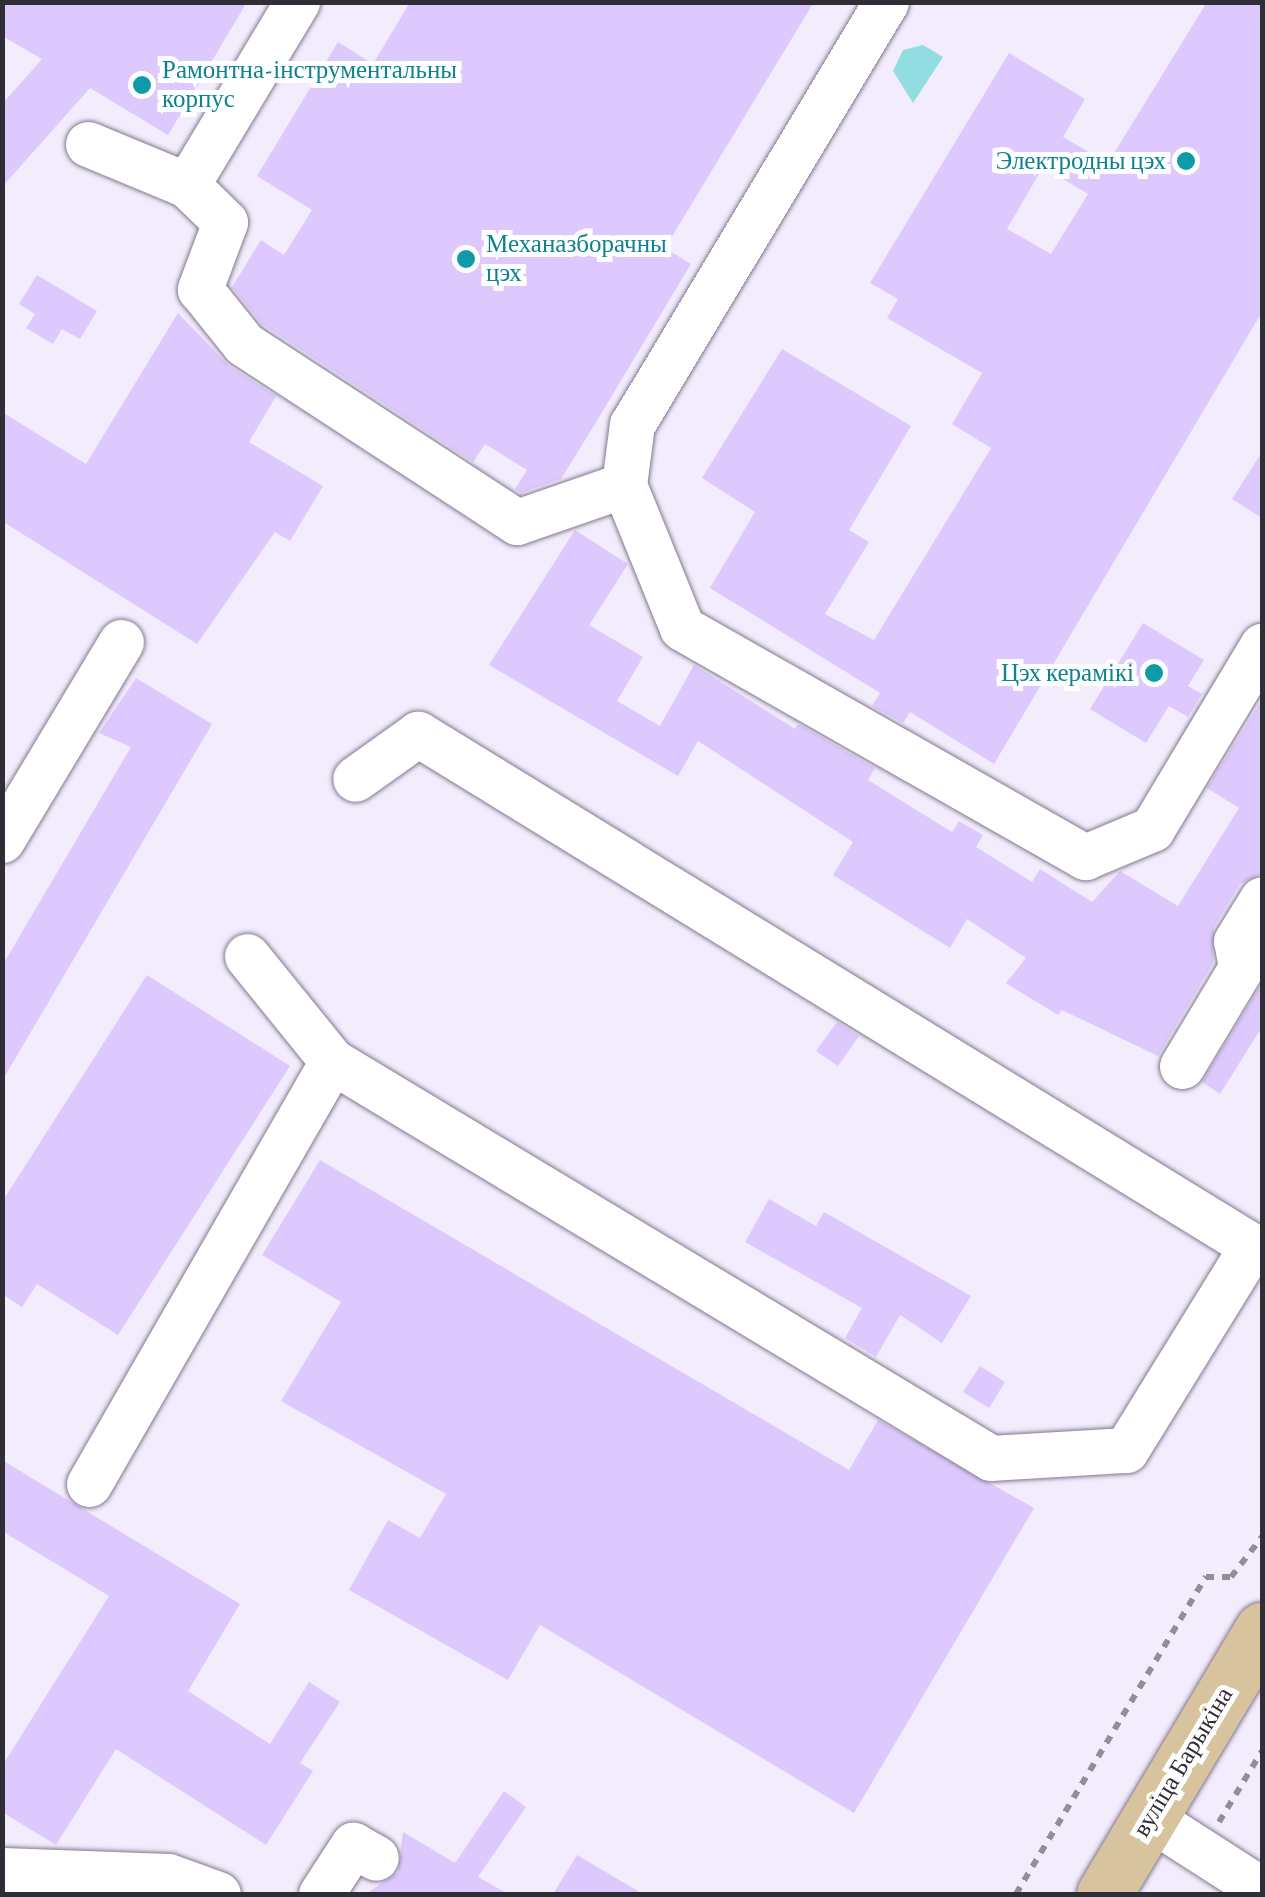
<!DOCTYPE html>
<html>
<head>
<meta charset="utf-8">
<style>
	body { margin:0 }
	#map { position:relative; width:1265px; height:1897px; overflow:hidden; background:#f2ecfc; font-family:"Crimson Pro",serif }
	div>[style] { position:absolute }
	[style*='--x'] { left:calc(var(--x)*1px); top:calc(var(--y)*1px); width:calc(var(--w)*1px); rotate:calc(var(--a)*1deg) }
	.water>* { inset:0; background:#91dde2 }
	.building>* { inset:0; background:#dec9fe }
	.path>* { height:6px; margin-top:-3px; transform-origin:0; background:repeating-linear-gradient(90deg,#928d9a 0 8px,transparent 0 16px) }
	.roads { filter:drop-shadow(0 0 2px #827990) drop-shadow(0 0 2px #827990) }
	.minor>* { height:45px; margin:-22.5px; padding:0 22.5px; transform-origin:22.5px; border-radius:22.5px; background:#fff }
	.major>* { height:55px; margin:-27.5px; padding:0 27.5px; transform-origin:27.5px; border-radius:27.5px; background:#d7c39d }
	.dots>* { width:28px; height:28px; translate:-50% -50%; box-sizing:border-box; border:5px solid #fff; border-radius:50% }
	span { translate:-50% -50%; white-space:nowrap; text-align:center; line-height:1.15; -webkit-text-stroke:10px #fff; paint-order:stroke }
	.culture-label { font-size:25px; color:#0d838f }
	.left { translate:0 -50%; text-align:left }
	.right { translate:-100% -50%; text-align:right }
	.street-label { font-size:25px; color:#312d37 }
	.frame { position:absolute; inset:0; border:5px solid #312d37; pointer-events:none }
</style>
</head>
<body>
<div id="map">
	<div class="water">
		<i style="clip-path:polygon(923px 45px,943px 57px,913px 103px,893px 71px,903px 50px)"></i>
	</div>
	<div class="building">
		<i style="clip-path:polygon(2px 2px,247px 2px,168px 135px,90px 88px,2px 187px,2px 104px,42px 59px,2px 36px)"></i>
		<i style="clip-path:polygon(410px 2px,814px 2px,665px 248px,691px 264px,598px 419px,561px 479px,521px 493px,515px 489px,527px 470px,485px 444px,473px 462px,262px 324px,232px 287px,261px 240px,284px 255px,312px 210px,257px 176px,338px 42px,373px 64px)"></i>
		<i style="clip-path:polygon(evenodd,1207px 2px,1262px 2px,1262px 312px,994px 764px,910px 712px,903px 723px,872px 706px,880px 693px,710px 588px,755px 512px,702px 478px,782px 349px,911px 426px,849px 530px,869px 542px,825px 614px,874px 640px,991px 448px,952px 424px,982px 373px,887px 318px,898px 299px,870px 283px,1009px 53px,1085px 99px,1063px 137px,1108px 163px,1207px 2px,1043px 167px,1088px 194px,1051px 254px,1007px 229px,1043px 167px)"></i>
		<i style="clip-path:polygon(37px 275px,97px 311px,80px 339px,62px 329px,53px 344px,26px 328px,35px 314px,19px 304px)"></i>
		<i style="clip-path:polygon(178px 313px,229px 366px,276px 396px,249px 442px,323px 486px,290px 541px,275px 532px,197px 644px,2px 521px,2px 412px,86px 464px)"></i>
		<i style="clip-path:polygon(1262px 452px,1262px 518px,1232px 499px)"></i>
		<i style="clip-path:polygon(575px 530px,628px 564px,589px 625px,643px 657px,617px 701px,660px 726px,694px 665px,795px 729px,798px 724px,875px 768px,868px 780px,952px 832px,959px 821px,983px 835px,976px 847px,1032px 882px,1040px 869px,1092px 902px,1120px 871px,1178px 906px,1239px 808px,1207px 788px,1262px 700px,1262px 873px,1240px 884px,1214px 927px,1213px 963px,1158px 1056px,1062px 1010px,1058px 1015px,1006px 983px,1026px 958px,967px 919px,950px 948px,833px 875px,853px 842px,698px 741px,678px 776px,489px 665px)"></i>
		<i style="clip-path:polygon(1143px 623px,1204px 660px,1188px 686px,1202px 694px,1188px 717px,1169px 706px,1146px 743px,1090px 709px)"></i>
		<i style="clip-path:polygon(136px 678px,212px 724px,2px 1081px,2px 966px,131px 747px,99px 733px)"></i>
		<i style="clip-path:polygon(147px 975px,290px 1066px,118px 1335px,37px 1284px,22px 1307px,2px 1294px,2px 1202px)"></i>
		<i style="clip-path:polygon(1262px 983px,1262px 1027px,1220px 1094px,1202px 1082px)"></i>
		<i style="clip-path:polygon(837px 1022px,859px 1036px,838px 1066px,816px 1051px)"></i>
		<i style="clip-path:polygon(320px 1160px,849px 1470px,878px 1420px,1034px 1508px,854px 1813px,540px 1625px,508px 1680px,349px 1590px,388px 1520px,420px 1538px,446px 1494px,281px 1401px,341px 1302px,262px 1255px)"></i>
		<i style="clip-path:polygon(769px 1199px,816px 1226px,824px 1212px,971px 1296px,942px 1343px,900px 1315px,876px 1357px,845px 1338px,862px 1308px,745px 1242px)"></i>
		<i style="clip-path:polygon(980px 1366px,1005px 1382px,989px 1408px,963px 1392px)"></i>
		<i style="clip-path:polygon(2px 1460px,240px 1604px,188px 1691px,270px 1744px,309px 1682px,340px 1702px,300px 1763px,313px 1771px,266px 1845px,116px 1749px,56px 1845px,2px 1812px,2px 1766px,109px 1596px,2px 1531px)"></i>
		<i style="clip-path:polygon(504px 1791px,526px 1807px,478px 1877px,508px 1894px,366px 1894px,398px 1872px,403px 1832px,455px 1863px)"></i>
		<i style="clip-path:polygon(577px 1855px,643px 1894px,553px 1894px)"></i>
	</div>
	<div class="path">
		<i style="--x:1219;--y:1822;--w:83;--a:-58.8"></i>
		<i style="--x:1016;--y:1894;--w:370;--a:-59.1"></i>
		<i style="--x:1206;--y:1577;--w:25;--a:0"></i>
		<i style="--x:1231;--y:1577;--w:51;--a:-52.2"></i>
	</div>
	<div class="roads">
		<div class="minor">
			<i style="--x:886;--y:2;--w:493;--a:121"></i>
			<i style="--x:632;--y:424;--w:62;--a:97.5"></i>
			<i style="--x:624;--y:485;--w:154;--a:67.9"></i>
			<i style="--x:682;--y:628;--w:464;--a:29.6"></i>
			<i style="--x:1085;--y:857;--w:73;--a:-22.7"></i>
			<i style="--x:1152;--y:829;--w:214;--a:-59"></i>
			<i style="--x:88;--y:144;--w:107;--a:22.5"></i>
			<i style="--x:187;--y:185;--w:53;--a:44.2"></i>
			<i style="--x:225;--y:222;--w:72;--a:110.5"></i>
			<i style="--x:200;--y:289;--w:70;--a:51.3"></i>
			<i style="--x:244;--y:344;--w:326;--a:33.1"></i>
			<i style="--x:517;--y:522;--w:113;--a:-19.1"></i>
			<i style="--x:187;--y:185;--w:214;--a:-59"></i>
			<i style="--x:2;--y:840;--w:231;--a:-59"></i>
			<i style="--x:332;--y:1061;--w:769;--a:31.07"></i>
			<i style="--x:991;--y:1458;--w:135;--a:-3.4"></i>
			<i style="--x:1126;--y:1450;--w:240;--a:-58.3"></i>
			<i style="--x:1252;--y:1246;--w:979;--a:-148.45"></i>
			<i style="--x:418;--y:734;--w:77;--a:144.5"></i>
			<i style="--x:1182;--y:1066;--w:114;--a:-59"></i>
			<i style="--x:1241;--y:968;--w:27;--a:-100"></i>
			<i style="--x:1236;--y:941;--w:49;--a:-58.2"></i>
			<i style="--x:89;--y:1484;--w:488;--a:-60.1"></i>
			<i style="--x:332;--y:1061;--w:135;--a:-129"></i>
			<i style="--x:1150;--y:1818;--w:133;--a:32.7"></i>
			<i style="--x:2;--y:1870;--w:166;--a:2.1"></i>
			<i style="--x:168;--y:1876;--w:53;--a:19.8"></i>
			<i style="--x:321;--y:1894;--w:59;--a:-56.9"></i>
			<i style="--x:353;--y:1845;--w:26;--a:29"></i>
		</div>
		<div class="major">
			<i style="--x:1104;--y:1894;--w:308;--a:-59.1"></i>
		</div>
	</div>
	<div class="dots">
		<i style="left:142px;top:85px;background:#0f9aa8"></i>
		<i style="left:1186px;top:161px;background:#0f9aa8"></i>
		<i style="left:466px;top:259px;background:#0f9aa8"></i>
		<i style="left:1154px;top:673px;background:#0f9aa8"></i>
	</div>
	<div class="culture-label">
		<span class="left" style="left:162px;top:85px">Рамонтна-інструментальны<br>корпус</span>
		<span class="right" style="left:1166px;top:161px">Электродны цэх</span>
		<span class="left" style="left:486px;top:259px">Механазборачны<br>цэх</span>
		<span class="right" style="left:1134px;top:673px">Цэх керамікі</span>
	</div>
	<div class="street-label">
		<span style="left:1183px;top:1762px;rotate:-59deg">вуліца Барыкіна</span>
	</div>
	<div class="frame"></div>
</div>
</body>
</html>
